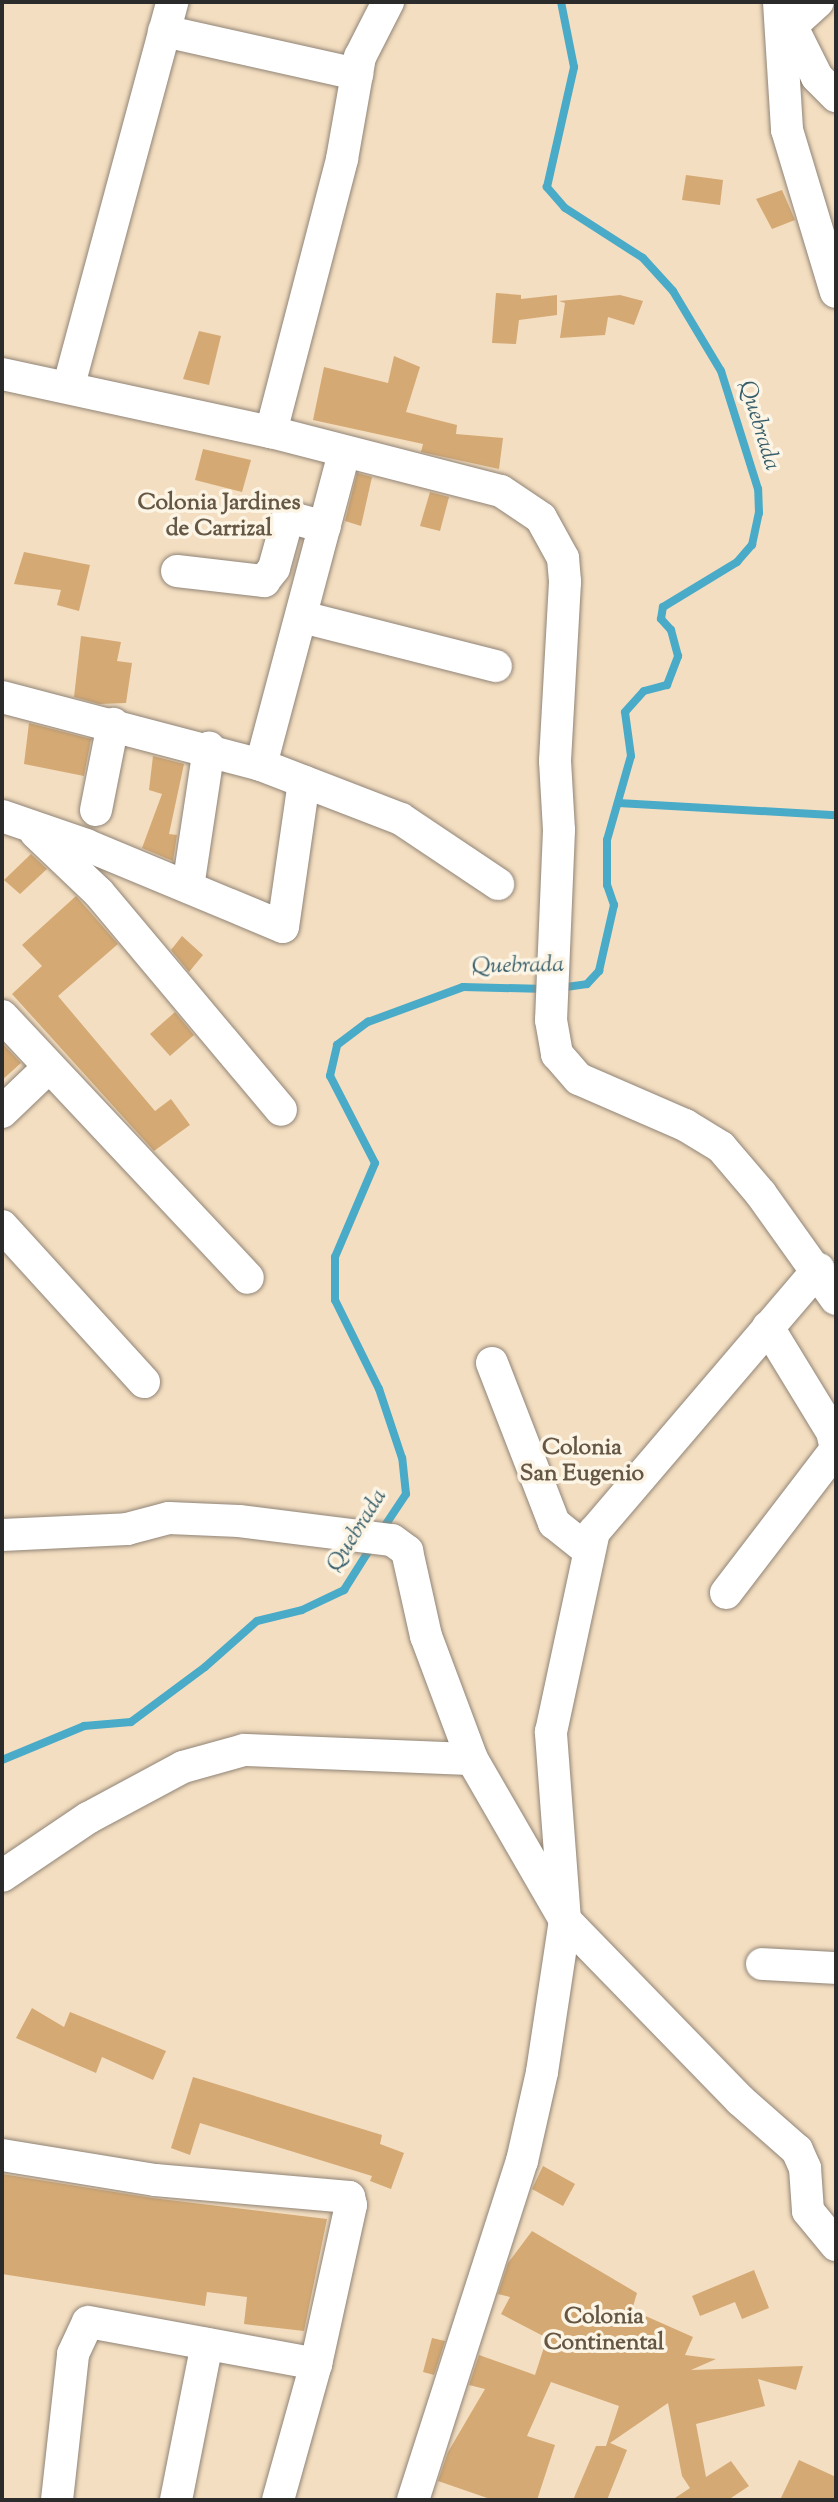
<!DOCTYPE html>
<html>
<head>
<meta charset="utf-8">
<style>
	body { margin:0 }
	#map { position:relative; width:838px; height:2502px; overflow:hidden; background:#f4dec1; font-family:"Sorts Mill Goudy",serif }
	div>[style] { position:absolute }
	[style*='--x'] { left:calc(var(--x)*1px); top:calc(var(--y)*1px); width:calc(var(--w)*1px); rotate:calc(var(--a)*1deg) }
	.stream>* { height:8px; margin:-4px; padding:0 4px; transform-origin:4px; border-radius:4px; background:#49abc8 }
	.building>* { inset:0; background:#d4a974 }
	.roads { filter:drop-shadow(0 0 2px #908476) drop-shadow(0 0 2px #908476) }
	.minor>* { height:32px; margin:-16px; padding:0 16px; transform-origin:16px; border-radius:16px; background:#fff }
	span { translate:-50% -50%; white-space:nowrap; text-align:center; line-height:1.15; -webkit-text-stroke:7px #fcf5e5; paint-order:stroke }
	.water-label { font-size:23px; color:#375e6a; font-style:italic }
	.neighbourhood-label { font-size:23px; color:#665745; font-weight:700 }
	.frame { position:absolute; inset:0; border:4px solid #2b2b2b; pointer-events:none }
</style>
</head>
<body>
<div id="map">
	<div class="stream">
		<i style="--x:618;--y:803;--w:218;--a:3.2"></i>
		<i style="--x:559;--y:988;--w:28;--a:-8"></i>
		<i style="--x:587;--y:984;--w:18;--a:-47"></i>
		<i style="--x:599;--y:971;--w:68;--a:-77.2"></i>
		<i style="--x:614;--y:905;--w:21;--a:-109"></i>
		<i style="--x:607;--y:885;--w:45;--a:-90"></i>
		<i style="--x:607;--y:840;--w:87;--a:-74.1"></i>
		<i style="--x:631;--y:756;--w:44;--a:-97.8"></i>
		<i style="--x:625;--y:712;--w:28;--a:-48"></i>
		<i style="--x:644;--y:691;--w:24;--a:-15"></i>
		<i style="--x:667;--y:685;--w:31;--a:-69"></i>
		<i style="--x:678;--y:656;--w:27;--a:-105"></i>
		<i style="--x:671;--y:630;--w:15;--a:-132"></i>
		<i style="--x:661;--y:619;--w:12;--a:-81"></i>
		<i style="--x:663;--y:607;--w:87;--a:-31.3"></i>
		<i style="--x:737;--y:562;--w:23;--a:-49"></i>
		<i style="--x:752;--y:545;--w:33;--a:-78"></i>
		<i style="--x:759;--y:513;--w:24;--a:-92"></i>
		<i style="--x:758;--y:489;--w:124;--a:-107.4"></i>
		<i style="--x:721;--y:371;--w:93;--a:-121"></i>
		<i style="--x:673;--y:291;--w:45;--a:-132.3"></i>
		<i style="--x:643;--y:258;--w:93;--a:-147.3"></i>
		<i style="--x:565;--y:208;--w:28;--a:-131"></i>
		<i style="--x:547;--y:187;--w:123;--a:-77.3"></i>
		<i style="--x:574;--y:67;--w:66;--a:-101.3"></i>
		<i style="--x:382;--y:1530;--w:43;--a:-56.3"></i>
		<i style="--x:406;--y:1494;--w:36;--a:-96"></i>
		<i style="--x:402;--y:1458;--w:73;--a:-108.4"></i>
		<i style="--x:379;--y:1389;--w:99;--a:-116.3"></i>
		<i style="--x:335;--y:1300;--w:43;--a:-90"></i>
		<i style="--x:335;--y:1257;--w:102;--a:-66.9"></i>
		<i style="--x:375;--y:1163;--w:98;--a:-117.3"></i>
		<i style="--x:330;--y:1076;--w:32;--a:-77"></i>
		<i style="--x:337;--y:1045;--w:39;--a:-37"></i>
		<i style="--x:368;--y:1022;--w:101;--a:-20.2"></i>
		<i style="--x:463;--y:987;--w:84;--a:1.4"></i>
		<i style="--x:2;--y:1760;--w:89;--a:-22.5"></i>
		<i style="--x:84;--y:1726;--w:47;--a:-4.9"></i>
		<i style="--x:131;--y:1722;--w:92;--a:-36.6"></i>
		<i style="--x:205;--y:1667;--w:69;--a:-41.5"></i>
		<i style="--x:257;--y:1621;--w:46;--a:-13.7"></i>
		<i style="--x:302;--y:1610;--w:47;--a:-25.5"></i>
		<i style="--x:344;--y:1590;--w:54;--a:-57.8"></i>
	</div>
	<div class="building">
		<i style="clip-path:polygon(686px 175px,723px 180px,720px 205px,682px 200px)"></i>
		<i style="clip-path:polygon(782px 190px,795px 220px,772px 229px,756px 199px)"></i>
		<i style="clip-path:polygon(496px 293px,521px 295px,521px 299px,557px 295px,557px 315px,519px 320px,516px 344px,492px 343px)"></i>
		<i style="clip-path:polygon(620px 295px,643px 301px,634px 325px,608px 317px,605px 335px,560px 338px,565px 303px,559px 301px)"></i>
		<i style="clip-path:polygon(199px 331px,221px 336px,209px 385px,183px 379px)"></i>
		<i style="clip-path:polygon(394px 356px,420px 367px,406px 412px,457px 425px,456px 434px,503px 438px,499px 469px,421px 452px,423px 444px,313px 420px,324px 367px,388px 383px)"></i>
		<i style="clip-path:polygon(203px 449px,251px 460px,242px 492px,195px 480px)"></i>
		<i style="clip-path:polygon(357px 473px,372px 477px,361px 526px,345px 521px)"></i>
		<i style="clip-path:polygon(430px 492px,449px 497px,440px 531px,420px 526px)"></i>
		<i style="clip-path:polygon(24px 552px,90px 565px,79px 611px,57px 605px,61px 590px,14px 584px)"></i>
		<i style="clip-path:polygon(81px 636px,121px 642px,117px 661px,132px 663px,126px 703px,99px 704px,74px 697px)"></i>
		<i style="clip-path:polygon(29px 723px,91px 739px,84px 776px,24px 764px)"></i>
		<i style="clip-path:polygon(153px 756px,184px 764px,169px 834px,177px 835px,173px 861px,142px 848px,162px 794px,149px 790px)"></i>
		<i style="clip-path:polygon(31px 854px,47px 869px,20px 894px,4px 880px)"></i>
		<i style="clip-path:polygon(76px 896px,118px 944px,58px 996px,155px 1111px,171px 1099px,190px 1125px,154px 1151px,12px 994px,42px 966px,22px 945px)"></i>
		<i style="clip-path:polygon(182px 936px,203px 955px,189px 972px,171px 950px)"></i>
		<i style="clip-path:polygon(175px 1012px,194px 1035px,170px 1056px,150px 1034px)"></i>
		<i style="clip-path:polygon(2px 1043px,21px 1063px,2px 1080px)"></i>
		<i style="clip-path:polygon(32px 2008px,64px 2027px,70px 2012px,166px 2051px,153px 2080px,102px 2057px,96px 2073px,16px 2038px)"></i>
		<i style="clip-path:polygon(193px 2077px,382px 2135px,380px 2144px,404px 2153px,391px 2189px,370px 2181px,372px 2176px,200px 2123px,190px 2155px,171px 2148px)"></i>
		<i style="clip-path:polygon(543px 2166px,575px 2184px,563px 2206px,532px 2189px)"></i>
		<i style="clip-path:polygon(2px 2174px,152px 2198px,327px 2219px,304px 2331px,244px 2324px,247px 2297px,207px 2292px,205px 2306px,2px 2274px)"></i>
		<i style="clip-path:polygon(532px 2231px,637px 2293px,632px 2310px,693px 2337px,685px 2355px,716px 2359px,691px 2370px,803px 2366px,796px 2390px,758px 2379px,765px 2406px,696px 2424px,706px 2477px,731px 2461px,749px 2486px,728px 2500px,672px 2500px,690px 2488px,682px 2476px,668px 2403px,610px 2443px,627px 2450px,607px 2500px,573px 2500px,596px 2446px,606px 2446px,619px 2406px,551px 2382px,527px 2436px,555px 2445px,537px 2500px,493px 2500px,438px 2481px,448px 2452px,485px 2389px,469px 2385px,479px 2355px,535px 2375px,547px 2338px,501px 2314px,510px 2297px,498px 2294px,508px 2263px)"></i>
		<i style="clip-path:polygon(754px 2270px,769px 2308px,742px 2319px,735px 2302px,700px 2316px,692px 2296px)"></i>
		<i style="clip-path:polygon(432px 2338px,445px 2341px,434px 2375px,423px 2372px)"></i>
		<i style="clip-path:polygon(799px 2460px,836px 2477px,836px 2500px,780px 2500px)"></i>
	</div>
	<div class="roads">
		<div class="minor">
			<i style="--x:779;--y:2;--w:128;--a:86.4"></i>
			<i style="--x:787;--y:130;--w:169;--a:73.2"></i>
			<i style="--x:786;--y:15;--w:69;--a:63.4"></i>
			<i style="--x:817;--y:77;--w:27;--a:45"></i>
			<i style="--x:791;--y:26;--w:36;--a:-42"></i>
			<i style="--x:164;--y:31;--w:198;--a:12.6"></i>
			<i style="--x:2;--y:374;--w:275;--a:12.2"></i>
			<i style="--x:271;--y:432;--w:237;--a:14.4"></i>
			<i style="--x:501;--y:491;--w:48;--a:34"></i>
			<i style="--x:541;--y:518;--w:46;--a:61.2"></i>
			<i style="--x:563;--y:558;--w:24;--a:85"></i>
			<i style="--x:565;--y:582;--w:179;--a:93.2"></i>
			<i style="--x:555;--y:761;--w:69;--a:86.7"></i>
			<i style="--x:559;--y:830;--w:190;--a:92.4"></i>
			<i style="--x:551;--y:1020;--w:35;--a:80"></i>
			<i style="--x:557;--y:1054;--w:33;--a:49"></i>
			<i style="--x:579;--y:1079;--w:116;--a:23.5"></i>
			<i style="--x:685;--y:1125;--w:42;--a:31.4"></i>
			<i style="--x:721;--y:1147;--w:62;--a:49.6"></i>
			<i style="--x:761;--y:1194;--w:129;--a:54.5"></i>
			<i style="--x:69;--y:385;--w:397;--a:-74.9"></i>
			<i style="--x:271;--y:432;--w:282;--a:-75.4"></i>
			<i style="--x:342;--y:159;--w:104;--a:-80"></i>
			<i style="--x:360;--y:57;--w:62;--a:-63"></i>
			<i style="--x:177;--y:571;--w:88;--a:6.6"></i>
			<i style="--x:264;--y:581;--w:16;--a:-52"></i>
			<i style="--x:274;--y:568;--w:53;--a:-74.6"></i>
			<i style="--x:288;--y:517;--w:38;--a:15"></i>
			<i style="--x:302;--y:617;--w:200;--a:14.2"></i>
			<i style="--x:2;--y:697;--w:268;--a:14.7"></i>
			<i style="--x:261;--y:765;--w:150;--a:21.1"></i>
			<i style="--x:401;--y:819;--w:117;--a:33.8"></i>
			<i style="--x:261;--y:765;--w:324;--a:-75.1"></i>
			<i style="--x:96;--y:810;--w:88;--a:-78.8"></i>
			<i style="--x:2;--y:816;--w:89;--a:19"></i>
			<i style="--x:86;--y:845;--w:213;--a:22.6"></i>
			<i style="--x:283;--y:927;--w:147;--a:-81.8"></i>
			<i style="--x:36;--y:833;--w:87;--a:43.6"></i>
			<i style="--x:99;--y:893;--w:283;--a:50"></i>
			<i style="--x:188;--y:887;--w:141;--a:-81.4"></i>
			<i style="--x:2;--y:1016;--w:359;--a:46.8"></i>
			<i style="--x:2;--y:1112;--w:64;--a:-43.7"></i>
			<i style="--x:2;--y:1226;--w:211;--a:47.7"></i>
			<i style="--x:492;--y:1363;--w:172;--a:68.8"></i>
			<i style="--x:554;--y:1523;--w:45;--a:38.7"></i>
			<i style="--x:2;--y:1535;--w:125;--a:-2.7"></i>
			<i style="--x:127;--y:1529;--w:43;--a:-14.7"></i>
			<i style="--x:169;--y:1518;--w:70;--a:2.5"></i>
			<i style="--x:239;--y:1521;--w:154;--a:7.1"></i>
			<i style="--x:392;--y:1540;--w:19;--a:36"></i>
			<i style="--x:407;--y:1551;--w:87;--a:77.4"></i>
			<i style="--x:426;--y:1636;--w:131;--a:69.5"></i>
			<i style="--x:472;--y:1759;--w:186;--a:60"></i>
			<i style="--x:565;--y:1920;--w:251;--a:45.8"></i>
			<i style="--x:740;--y:2100;--w:76;--a:41.3"></i>
			<i style="--x:797;--y:2150;--w:20;--a:66"></i>
			<i style="--x:805;--y:2168;--w:43;--a:86"></i>
			<i style="--x:808;--y:2211;--w:44;--a:50.5"></i>
			<i style="--x:726;--y:1593;--w:181;--a:-52.6"></i>
			<i style="--x:836;--y:1449;--w:17;--a:-103"></i>
			<i style="--x:832;--y:1432;--w:123;--a:-121.4"></i>
			<i style="--x:2;--y:1876;--w:104;--a:-34"></i>
			<i style="--x:88;--y:1818;--w:108;--a:-28.2"></i>
			<i style="--x:183;--y:1767;--w:63;--a:-15.6"></i>
			<i style="--x:244;--y:1750;--w:228;--a:2.3"></i>
			<i style="--x:762;--y:1964;--w:74;--a:3.1"></i>
			<i style="--x:2;--y:2155;--w:155;--a:9.3"></i>
			<i style="--x:155;--y:2180;--w:195;--a:5"></i>
			<i style="--x:349;--y:2197;--w:8;--a:76"></i>
			<i style="--x:351;--y:2205;--w:163;--a:102.4"></i>
			<i style="--x:316;--y:2364;--w:141;--a:105.6"></i>
			<i style="--x:57;--y:2500;--w:147;--a:-83.7"></i>
			<i style="--x:73;--y:2354;--w:35;--a:-65"></i>
			<i style="--x:88;--y:2322;--w:232;--a:10.4"></i>
			<i style="--x:176;--y:2500;--w:159;--a:-78.8"></i>
			<i style="--x:413;--y:2500;--w:356;--a:-72.2"></i>
			<i style="--x:522;--y:2161;--w:91;--a:-77.3"></i>
			<i style="--x:542;--y:2072;--w:154;--a:-81.4"></i>
			<i style="--x:565;--y:1920;--w:189;--a:-94.3"></i>
			<i style="--x:551;--y:1732;--w:205;--a:-77.9"></i>
			<i style="--x:594;--y:1532;--w:346;--a:-49.5"></i>
		</div>
	</div>
	<div class="water-label">
		<span style="left:758px;top:426px;rotate:73deg">Quebrada</span>
		<span style="left:518px;top:967px;rotate:-1deg">Quebrada</span>
		<span style="left:358px;top:1531px;rotate:-58deg">Quebrada</span>
	</div>
	<div class="neighbourhood-label">
		<span style="left:219px;top:517px">Colonia Jardines<br>de Carrizal</span>
		<span style="left:582px;top:1462px">Colonia<br>San Eugenio</span>
		<span style="left:604px;top:2331px">Colonia<br>Continental</span>
	</div>
	<div class="frame"></div>
</div>
</body>
</html>
